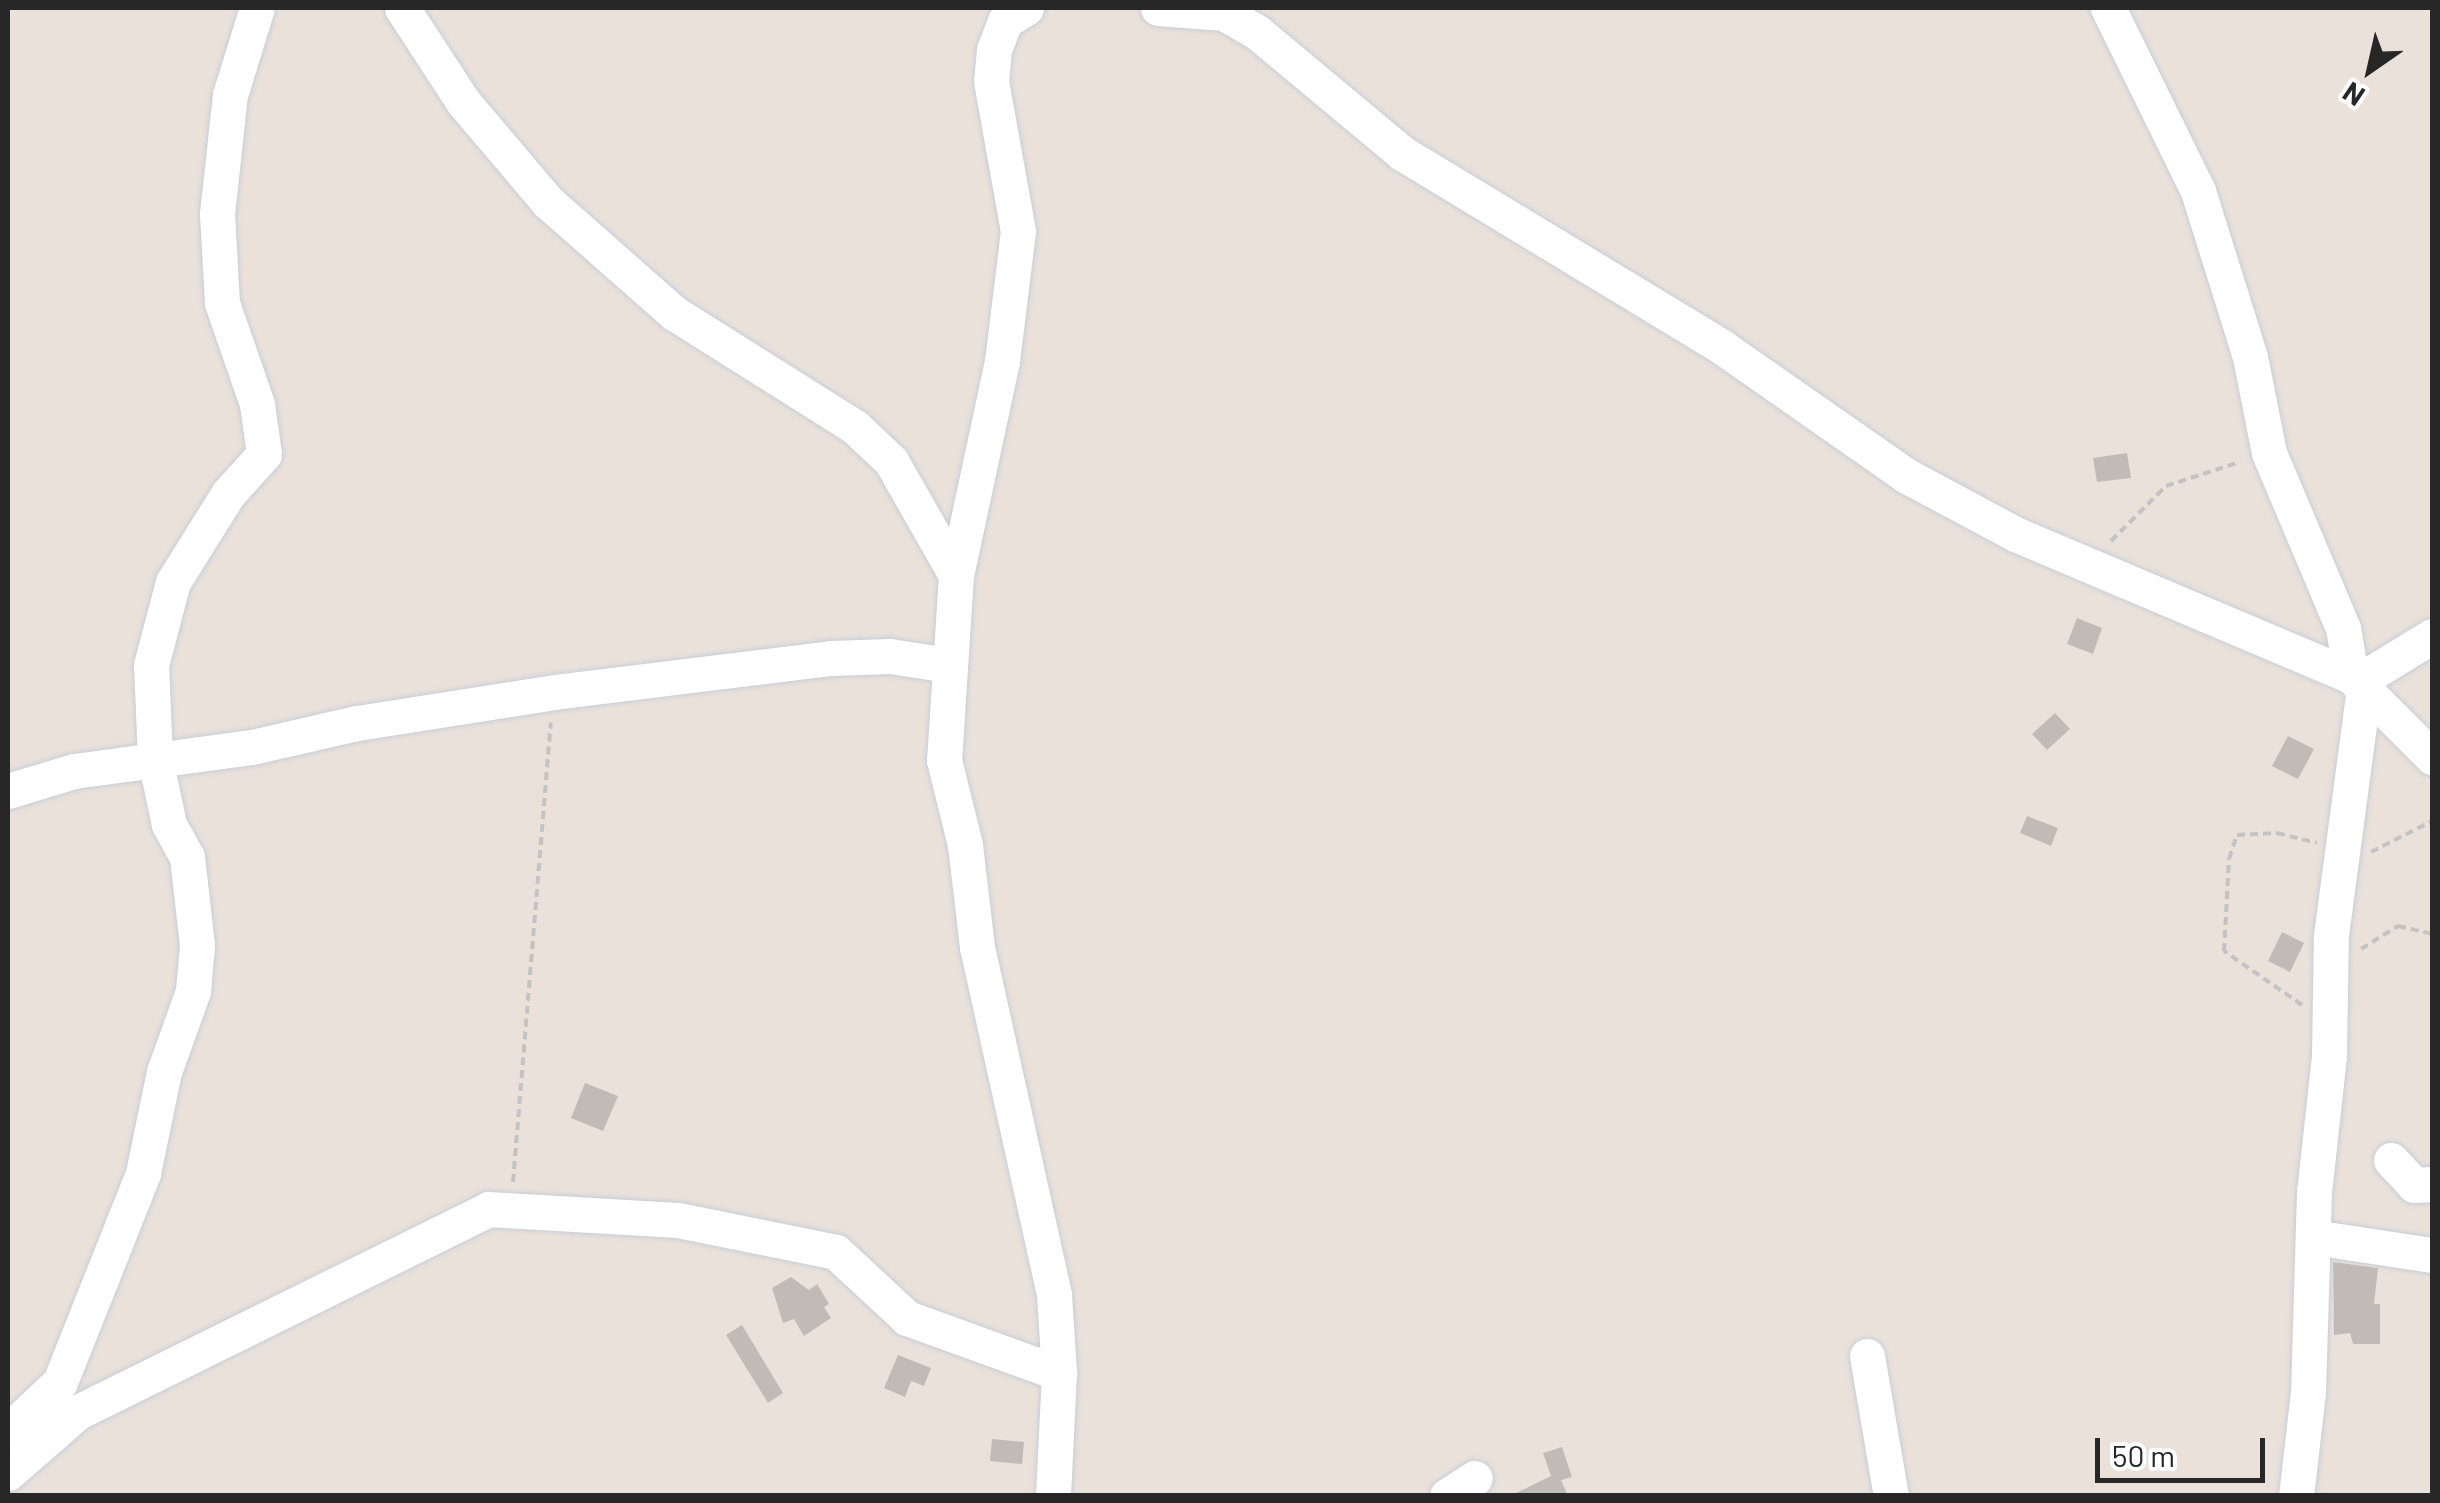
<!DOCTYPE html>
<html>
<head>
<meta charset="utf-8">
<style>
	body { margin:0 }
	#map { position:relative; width:2440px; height:1503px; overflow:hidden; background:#e9e1da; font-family:Barlow,sans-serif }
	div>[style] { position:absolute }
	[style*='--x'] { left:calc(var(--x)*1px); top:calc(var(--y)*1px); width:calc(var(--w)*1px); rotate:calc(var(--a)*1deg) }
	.building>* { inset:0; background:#c1bbb7 }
	.path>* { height:4px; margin-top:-2px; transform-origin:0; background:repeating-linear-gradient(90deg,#c3c3c3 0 8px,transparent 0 13px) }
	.roads { filter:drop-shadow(0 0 2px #c9cdd8) drop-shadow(0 0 2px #c9cdd8) }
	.minor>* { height:35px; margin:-17.5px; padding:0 17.5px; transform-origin:17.5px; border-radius:17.5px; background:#fff }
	span { translate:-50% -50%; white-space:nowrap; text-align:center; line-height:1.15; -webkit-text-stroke:10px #fff; paint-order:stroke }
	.frame { position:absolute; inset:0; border:10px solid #272727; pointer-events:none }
	.north { position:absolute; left:2320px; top:20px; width:100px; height:100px; -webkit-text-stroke:8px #fff; paint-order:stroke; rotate:214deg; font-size:28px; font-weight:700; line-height:40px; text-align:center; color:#272727 }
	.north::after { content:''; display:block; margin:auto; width:35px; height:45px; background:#272727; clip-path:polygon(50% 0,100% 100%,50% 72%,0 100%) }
	.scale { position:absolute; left:2095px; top:1438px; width:170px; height:45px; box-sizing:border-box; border:5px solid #272727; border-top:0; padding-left:12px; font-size:30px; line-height:35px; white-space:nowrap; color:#272727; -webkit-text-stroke:8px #fff; paint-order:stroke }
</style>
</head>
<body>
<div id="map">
	<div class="building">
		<i style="clip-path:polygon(2127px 453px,2131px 478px,2097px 482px,2093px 458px)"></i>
		<i style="clip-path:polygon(2077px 618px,2102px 628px,2093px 654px,2067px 644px)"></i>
		<i style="clip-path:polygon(2055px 713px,2070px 729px,2047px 750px,2032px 734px)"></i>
		<i style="clip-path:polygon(2288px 736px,2314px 749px,2298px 779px,2272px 766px)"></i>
		<i style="clip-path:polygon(2027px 816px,2058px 828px,2051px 846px,2020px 833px)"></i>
		<i style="clip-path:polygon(2282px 932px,2304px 943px,2290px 972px,2268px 961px)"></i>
		<i style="clip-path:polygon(585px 1083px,618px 1096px,603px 1131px,571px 1118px)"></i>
		<i style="clip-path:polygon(2333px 1262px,2378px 1268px,2374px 1304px,2380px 1304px,2380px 1344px,2353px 1344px,2350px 1333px,2334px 1335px)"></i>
		<i style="clip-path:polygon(791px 1277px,809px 1290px,817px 1284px,829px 1304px,824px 1307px,831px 1318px,804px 1336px,794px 1319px,783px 1323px,772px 1288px)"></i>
		<i style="clip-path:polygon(742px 1325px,783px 1393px,768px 1403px,726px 1335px)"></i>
		<i style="clip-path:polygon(898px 1355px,931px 1368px,924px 1386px,911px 1381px,905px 1397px,884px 1388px)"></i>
		<i style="clip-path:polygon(992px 1439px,1024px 1442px,1022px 1464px,990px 1461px)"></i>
		<i style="clip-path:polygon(1562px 1447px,1572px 1477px,1561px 1480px,1568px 1496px,1510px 1496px,1551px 1476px,1543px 1453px)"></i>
	</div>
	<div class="path">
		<i style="--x:2111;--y:541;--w:78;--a:-45"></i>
		<i style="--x:2166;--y:486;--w:78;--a:-18"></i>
		<i style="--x:2371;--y:852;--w:68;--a:-26.9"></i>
		<i style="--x:2361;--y:949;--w:44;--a:-31.9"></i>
		<i style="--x:2398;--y:926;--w:35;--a:13"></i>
		<i style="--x:2302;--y:1005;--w:95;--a:-145.3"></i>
		<i style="--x:2224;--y:951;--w:92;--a:-86.9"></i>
		<i style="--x:2229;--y:859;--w:25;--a:-72"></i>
		<i style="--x:2237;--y:835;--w:40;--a:-2.9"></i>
		<i style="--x:2277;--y:833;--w:41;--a:14"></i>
		<i style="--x:513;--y:1182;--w:461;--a:-85.3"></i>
	</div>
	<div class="roads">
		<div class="minor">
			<i style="--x:402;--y:8;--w:113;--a:56.9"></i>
			<i style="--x:464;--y:103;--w:130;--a:49.7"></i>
			<i style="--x:548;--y:202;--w:168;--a:41.4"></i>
			<i style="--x:674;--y:313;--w:214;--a:32.2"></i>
			<i style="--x:855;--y:427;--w:50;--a:43.4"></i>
			<i style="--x:891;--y:461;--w:131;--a:60.3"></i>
			<i style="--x:1026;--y:8;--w:25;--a:148"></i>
			<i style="--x:1005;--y:21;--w:30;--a:111"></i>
			<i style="--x:994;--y:49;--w:32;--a:95"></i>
			<i style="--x:991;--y:81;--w:152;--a:79.8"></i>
			<i style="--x:1018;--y:231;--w:131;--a:97"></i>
			<i style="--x:1002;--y:361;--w:219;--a:102.1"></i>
			<i style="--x:956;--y:575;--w:185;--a:93.7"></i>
			<i style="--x:944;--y:760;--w:88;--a:76.1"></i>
			<i style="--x:965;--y:845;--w:103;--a:83.3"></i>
			<i style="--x:977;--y:947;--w:356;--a:77.5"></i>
			<i style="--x:1054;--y:1295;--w:78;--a:86.3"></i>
			<i style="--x:1059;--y:1373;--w:123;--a:92.8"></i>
			<i style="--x:1158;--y:8;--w:66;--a:4.3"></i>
			<i style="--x:1224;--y:13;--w:11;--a:-27"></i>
			<i style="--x:2108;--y:8;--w:204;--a:63.8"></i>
			<i style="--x:2198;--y:191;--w:174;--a:72.6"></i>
			<i style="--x:2250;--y:357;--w:98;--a:78.8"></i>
			<i style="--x:2269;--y:453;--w:190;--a:67.1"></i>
			<i style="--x:2343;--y:628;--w:49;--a:80.5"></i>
			<i style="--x:2351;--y:676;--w:115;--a:45"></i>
			<i style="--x:1224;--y:13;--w:39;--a:30"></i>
			<i style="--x:1258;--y:33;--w:187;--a:39.8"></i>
			<i style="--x:1402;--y:153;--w:374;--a:31.2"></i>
			<i style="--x:1722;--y:347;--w:226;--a:34.9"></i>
			<i style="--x:1907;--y:476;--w:123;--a:28.2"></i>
			<i style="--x:2015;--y:534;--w:365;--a:22.9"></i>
			<i style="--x:2357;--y:682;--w:88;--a:-31.5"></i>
			<i style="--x:8;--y:791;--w:69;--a:-16.9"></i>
			<i style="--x:74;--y:771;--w:180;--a:-7.7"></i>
			<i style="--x:252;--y:747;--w:108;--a:-12.9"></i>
			<i style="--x:357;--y:723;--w:199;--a:-8.9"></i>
			<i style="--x:554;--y:692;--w:279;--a:-7"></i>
			<i style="--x:831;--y:658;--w:59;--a:-1.9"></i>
			<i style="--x:890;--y:656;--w:59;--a:8.8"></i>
			<i style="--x:2391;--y:1160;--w:34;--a:47"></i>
			<i style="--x:2414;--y:1185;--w:18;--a:-3"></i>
			<i style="--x:2313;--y:1237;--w:120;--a:8.6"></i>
			<i style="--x:1867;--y:1356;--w:142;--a:80.3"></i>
			<i style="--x:8;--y:1431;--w:71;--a:-43.3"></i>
			<i style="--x:60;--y:1382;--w:225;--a:-68.3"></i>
			<i style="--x:143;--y:1173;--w:103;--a:-78.3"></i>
			<i style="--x:164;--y:1072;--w:86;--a:-70.3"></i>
			<i style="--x:193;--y:991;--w:46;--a:-85"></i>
			<i style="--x:197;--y:945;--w:89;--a:-96.5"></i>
			<i style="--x:187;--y:857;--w:38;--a:-119"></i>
			<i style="--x:169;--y:824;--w:66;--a:-102.2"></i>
			<i style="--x:155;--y:759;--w:94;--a:-92.4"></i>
			<i style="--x:151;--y:665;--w:86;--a:-75.2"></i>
			<i style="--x:173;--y:582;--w:104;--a:-58"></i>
			<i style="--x:228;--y:494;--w:54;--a:-48"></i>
			<i style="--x:264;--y:454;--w:50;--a:-98"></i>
			<i style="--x:257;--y:404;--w:107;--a:-109.1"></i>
			<i style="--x:222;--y:303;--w:89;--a:-93.2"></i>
			<i style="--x:217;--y:214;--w:120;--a:-83.8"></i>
			<i style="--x:230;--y:95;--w:91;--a:-72.8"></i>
			<i style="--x:8;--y:1473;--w:93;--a:-41.1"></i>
			<i style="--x:78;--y:1412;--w:458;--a:-26.3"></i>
			<i style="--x:488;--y:1209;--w:190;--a:3.3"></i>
			<i style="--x:678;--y:1220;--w:161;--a:11.4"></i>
			<i style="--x:836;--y:1252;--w:97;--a:42.9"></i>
			<i style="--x:907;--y:1318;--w:162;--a:19.9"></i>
			<i style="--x:1447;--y:1496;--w:33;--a:-33"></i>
			<i style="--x:2296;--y:1496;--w:104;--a:-83.4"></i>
			<i style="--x:2308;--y:1393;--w:201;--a:-88.3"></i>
			<i style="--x:2314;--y:1192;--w:136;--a:-83.7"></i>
			<i style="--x:2329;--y:1057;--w:122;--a:-89.1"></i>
			<i style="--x:2331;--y:935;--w:248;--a:-82.4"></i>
		</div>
	</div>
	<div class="frame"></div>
	<div class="north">N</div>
	<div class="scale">50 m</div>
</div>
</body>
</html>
